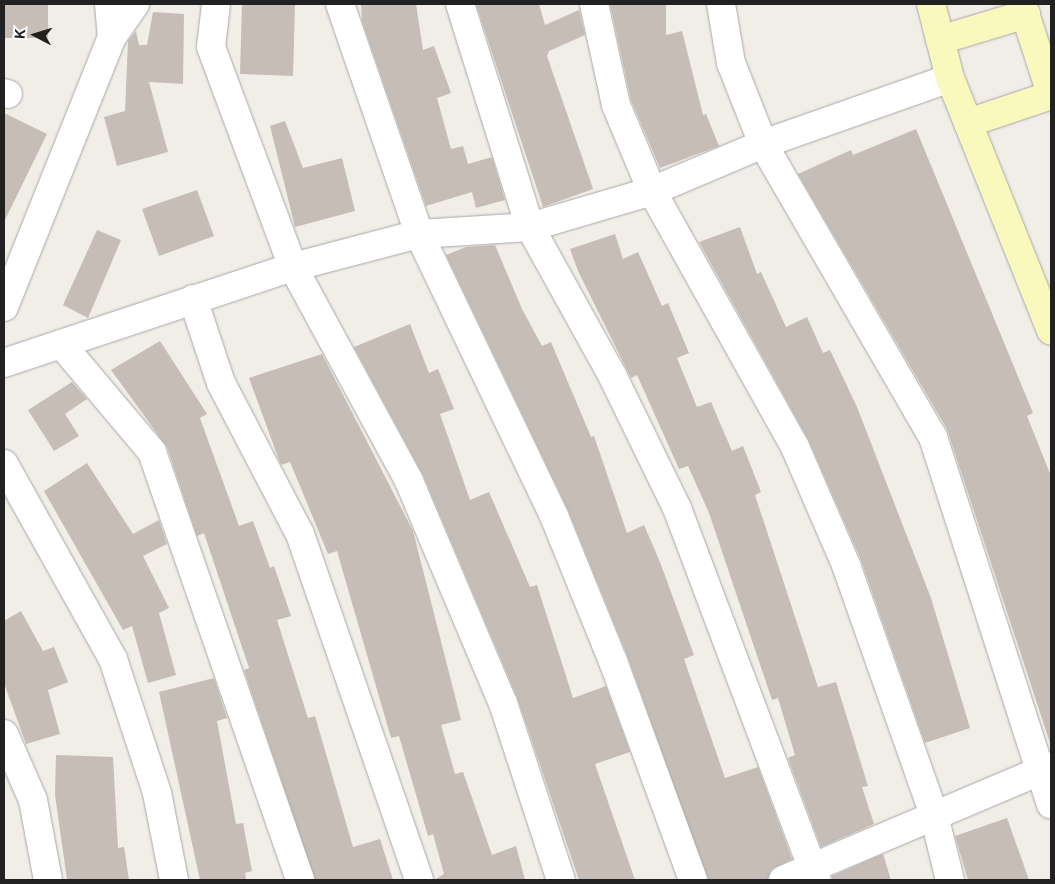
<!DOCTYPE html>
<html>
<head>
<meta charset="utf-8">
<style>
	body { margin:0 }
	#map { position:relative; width:1055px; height:884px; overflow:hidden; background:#f1ede7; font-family:Inter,sans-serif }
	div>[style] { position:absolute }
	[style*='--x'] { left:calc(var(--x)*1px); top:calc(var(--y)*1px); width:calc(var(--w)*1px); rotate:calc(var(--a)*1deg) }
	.building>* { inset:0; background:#c6bdb7 }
	.roads { filter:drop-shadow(0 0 1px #a8a8a8) drop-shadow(0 0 1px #a8a8a8) }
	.street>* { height:28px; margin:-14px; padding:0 14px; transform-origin:14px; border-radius:14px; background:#fff }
	.secondary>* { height:28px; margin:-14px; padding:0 14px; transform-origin:14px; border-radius:14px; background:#f9f9bd }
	span { translate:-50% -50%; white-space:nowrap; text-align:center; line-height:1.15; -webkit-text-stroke:4.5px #fff; paint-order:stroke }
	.frame { position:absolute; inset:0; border:5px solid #212121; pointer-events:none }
	.north { position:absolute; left:10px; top:10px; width:50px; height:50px; -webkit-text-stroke:4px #fff; paint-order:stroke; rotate:275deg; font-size:14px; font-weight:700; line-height:20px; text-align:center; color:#212121 }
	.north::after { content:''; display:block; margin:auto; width:18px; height:22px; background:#212121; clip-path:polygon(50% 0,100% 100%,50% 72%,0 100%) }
</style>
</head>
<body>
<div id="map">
	<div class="building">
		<i style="clip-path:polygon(4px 4px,48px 4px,48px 38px,4px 38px)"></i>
		<i style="clip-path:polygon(242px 4px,295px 4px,293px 76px,240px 74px)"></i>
		<i style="clip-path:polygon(361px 4px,416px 4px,423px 50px,434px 46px,451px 93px,437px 98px,451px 149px,463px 146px,468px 164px,492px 157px,505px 200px,476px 208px,472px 192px,426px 206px,362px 21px)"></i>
		<i style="clip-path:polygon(476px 4px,539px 4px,545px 25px,579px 10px,585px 35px,549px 51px,547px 56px,593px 189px,543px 207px)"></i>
		<i style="clip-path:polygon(610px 4px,666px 4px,666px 35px,682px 31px,703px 115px,706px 114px,719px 146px,660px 168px,631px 100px)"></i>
		<i style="clip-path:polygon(153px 12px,184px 14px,183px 84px,149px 82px,168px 152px,117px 166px,104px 117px,125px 111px,128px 41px,136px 31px,139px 45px,147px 45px)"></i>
		<i style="clip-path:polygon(4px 113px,47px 134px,4px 222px)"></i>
		<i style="clip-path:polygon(285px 121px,303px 168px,342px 158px,355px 211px,295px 227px,270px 126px)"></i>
		<i style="clip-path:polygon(916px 129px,1033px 413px,1027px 416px,1051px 476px,1051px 746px,947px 429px,798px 174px,851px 150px,853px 155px)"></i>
		<i style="clip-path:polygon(197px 190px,214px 236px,159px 256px,142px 209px)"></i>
		<i style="clip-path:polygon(740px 227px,757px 274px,761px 272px,786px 327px,807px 317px,823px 353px,830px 350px,857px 407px,931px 598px,970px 728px,925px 743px,861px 560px,809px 441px,699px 242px)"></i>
		<i style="clip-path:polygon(97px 230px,121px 240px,88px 318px,63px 305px)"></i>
		<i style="clip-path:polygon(615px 234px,623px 259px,638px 252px,662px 306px,668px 303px,689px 353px,677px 358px,697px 407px,711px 402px,732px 451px,743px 446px,761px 492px,755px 495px,818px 687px,836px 682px,868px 786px,862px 787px,874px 824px,821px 847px,788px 758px,795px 755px,778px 698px,772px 700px,709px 513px,688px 466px,679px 469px,637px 375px,631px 378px,578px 271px,570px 249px)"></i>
		<i style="clip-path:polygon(495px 245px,522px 309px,542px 346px,551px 342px,591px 437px,594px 436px,627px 533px,644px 525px,660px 562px,694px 655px,684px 659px,725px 778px,758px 767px,792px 859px,771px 870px,768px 880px,708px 880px,627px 655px,568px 510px,446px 255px,466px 247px)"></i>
		<i style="clip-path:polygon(410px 324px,429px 373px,438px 369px,454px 409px,440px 414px,470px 500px,489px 492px,530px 587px,537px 585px,573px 698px,606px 686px,630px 752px,595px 764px,635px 880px,579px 880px,517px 697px,423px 475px,354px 347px)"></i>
		<i style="clip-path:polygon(160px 341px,207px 414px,200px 418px,239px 526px,253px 521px,270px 568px,274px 566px,291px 616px,277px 620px,308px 718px,315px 716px,353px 847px,380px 839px,393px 880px,315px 880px,244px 670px,249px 668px,204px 533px,197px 536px,167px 447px,111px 370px)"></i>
		<i style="clip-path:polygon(322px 354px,413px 531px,461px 720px,441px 725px,455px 774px,463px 772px,492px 855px,516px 846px,525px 880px,434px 880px,444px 874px,433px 834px,428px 836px,399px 736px,391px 738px,337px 551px,328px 554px,290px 462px,281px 465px,279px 460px,249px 378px)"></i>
		<i style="clip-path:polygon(72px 382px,87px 399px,65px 414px,79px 436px,54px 451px,28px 410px)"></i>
		<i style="clip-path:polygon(87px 463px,133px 534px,159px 520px,167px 544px,143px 556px,169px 608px,159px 613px,176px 675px,148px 683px,132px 626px,123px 630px,44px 491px)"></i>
		<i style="clip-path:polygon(21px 611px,43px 651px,54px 647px,68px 682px,48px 690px,60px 734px,26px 744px,4px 683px,4px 621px)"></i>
		<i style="clip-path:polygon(214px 678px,227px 718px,217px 721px,236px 824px,243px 823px,252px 871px,245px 873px,246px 880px,200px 880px,159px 692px)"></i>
		<i style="clip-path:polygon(56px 755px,113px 757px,118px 848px,124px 847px,129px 880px,67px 880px,55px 795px)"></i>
		<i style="clip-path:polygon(1007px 818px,1029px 880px,968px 880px,955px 836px)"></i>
		<i style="clip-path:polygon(883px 854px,891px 880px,832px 880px,832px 876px)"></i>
	</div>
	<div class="roads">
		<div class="street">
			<i style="--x:109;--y:4;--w:33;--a:85"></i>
			<i style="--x:216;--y:4;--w:43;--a:96.6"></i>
			<i style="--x:211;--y:47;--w:235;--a:69.6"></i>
			<i style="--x:293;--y:267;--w:243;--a:61.5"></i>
			<i style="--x:409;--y:481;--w:241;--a:67.1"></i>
			<i style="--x:503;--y:703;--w:186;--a:71.9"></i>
			<i style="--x:340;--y:4;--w:243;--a:71"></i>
			<i style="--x:419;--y:234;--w:313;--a:64.4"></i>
			<i style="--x:554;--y:516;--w:157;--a:67.9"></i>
			<i style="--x:613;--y:661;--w:233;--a:69.9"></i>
			<i style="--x:460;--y:4;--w:234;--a:72.6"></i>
			<i style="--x:530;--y:227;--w:171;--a:61"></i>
			<i style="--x:613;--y:377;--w:146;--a:64"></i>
			<i style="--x:677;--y:508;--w:397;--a:69.4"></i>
			<i style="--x:594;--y:4;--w:103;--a:77.7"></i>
			<i style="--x:616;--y:105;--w:93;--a:67.3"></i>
			<i style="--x:652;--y:191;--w:293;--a:60.8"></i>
			<i style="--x:795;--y:447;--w:129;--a:66.6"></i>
			<i style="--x:846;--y:565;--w:265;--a:70.6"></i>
			<i style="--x:934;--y:815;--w:67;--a:76.2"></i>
			<i style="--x:721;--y:4;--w:60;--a:80.4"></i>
			<i style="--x:731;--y:63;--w:87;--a:68.4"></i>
			<i style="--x:763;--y:144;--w:339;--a:59.9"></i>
			<i style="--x:933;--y:437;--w:386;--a:72.2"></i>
			<i style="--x:4;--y:93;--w:4;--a:14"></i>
			<i style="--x:193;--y:299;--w:89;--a:71.6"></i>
			<i style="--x:221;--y:383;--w:170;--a:62.4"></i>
			<i style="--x:300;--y:534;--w:366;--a:71"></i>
			<i style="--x:4;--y:307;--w:291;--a:-68.2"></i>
			<i style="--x:112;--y:37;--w:40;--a:-55.1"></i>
			<i style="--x:62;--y:345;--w:140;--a:49.9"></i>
			<i style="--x:152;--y:452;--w:453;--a:70.9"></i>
			<i style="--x:4;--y:363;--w:305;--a:-18.4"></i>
			<i style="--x:293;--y:267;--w:130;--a:-14.7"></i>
			<i style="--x:419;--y:234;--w:111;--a:-3.6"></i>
			<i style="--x:530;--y:227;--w:127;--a:-16.4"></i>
			<i style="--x:652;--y:191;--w:121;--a:-22.9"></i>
			<i style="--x:763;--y:144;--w:198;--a:-19.4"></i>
			<i style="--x:4;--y:464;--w:223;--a:60.8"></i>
			<i style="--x:113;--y:659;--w:141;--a:71.8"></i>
			<i style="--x:157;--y:793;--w:89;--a:78.9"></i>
			<i style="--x:4;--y:734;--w:72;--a:66.3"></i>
			<i style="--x:33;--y:800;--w:81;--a:79.4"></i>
			<i style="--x:783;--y:880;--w:291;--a:-23"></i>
		</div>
		<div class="secondary">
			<i style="--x:931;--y:4;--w:76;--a:75.6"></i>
			<i style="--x:950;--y:78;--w:272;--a:68.2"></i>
			<i style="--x:1022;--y:4;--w:95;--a:72.1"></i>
			<i style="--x:940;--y:40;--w:90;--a:-16.8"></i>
			<i style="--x:968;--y:123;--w:88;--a:-18.6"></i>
		</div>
	</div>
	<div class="frame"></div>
	<div class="north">K</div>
</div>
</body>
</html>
